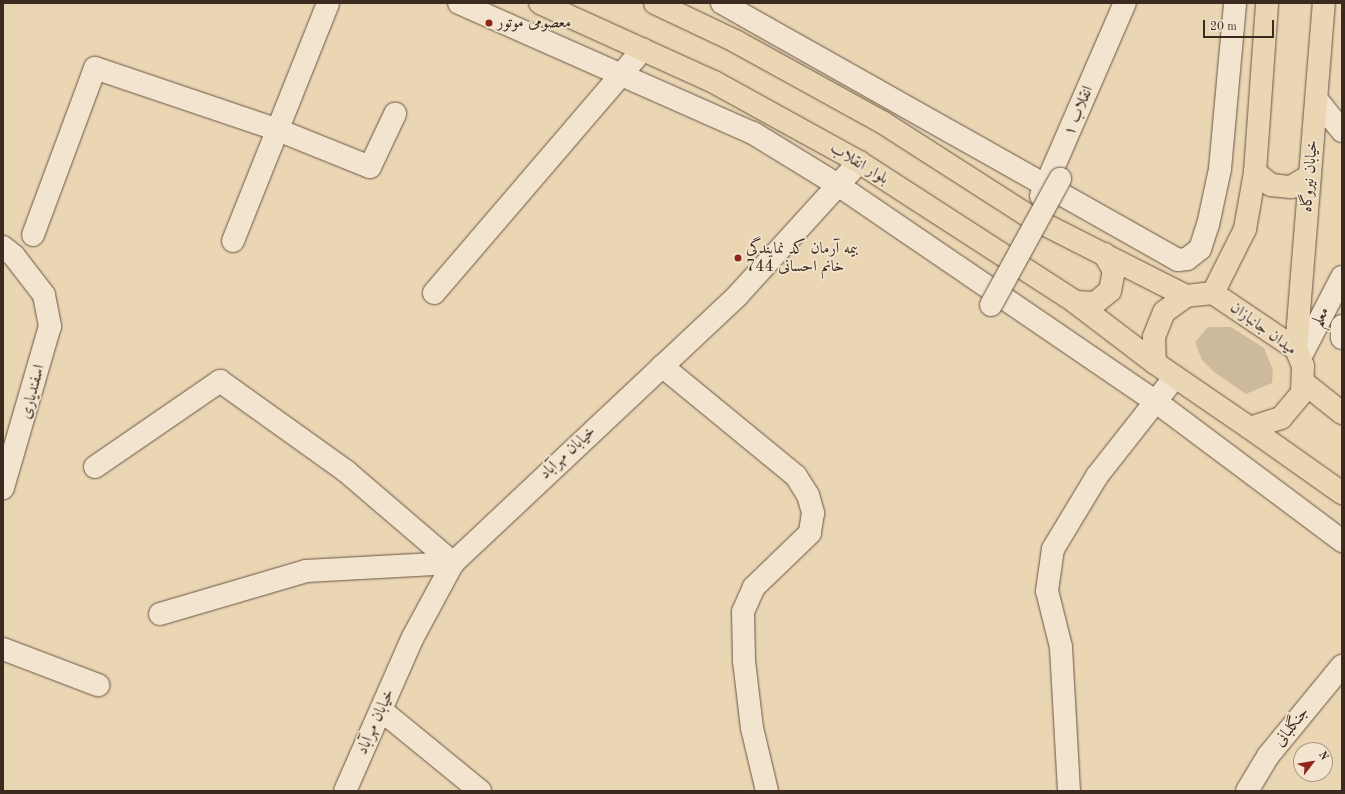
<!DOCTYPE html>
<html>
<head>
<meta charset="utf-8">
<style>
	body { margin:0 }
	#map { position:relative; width:1345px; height:794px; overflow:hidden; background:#ebd6b4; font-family:"Old Standard TT",Amiri,serif }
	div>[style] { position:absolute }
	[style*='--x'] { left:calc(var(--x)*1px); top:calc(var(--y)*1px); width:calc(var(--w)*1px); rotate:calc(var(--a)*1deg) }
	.green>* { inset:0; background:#cdb99b }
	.roads { filter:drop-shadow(0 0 1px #685545) drop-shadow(0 0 1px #685545) }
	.minor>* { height:22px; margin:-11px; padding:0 11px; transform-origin:11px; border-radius:11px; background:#f2e4ce }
	.major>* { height:22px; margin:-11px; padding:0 11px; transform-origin:11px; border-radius:11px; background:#ebd6b4 }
	.bridges { filter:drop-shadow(0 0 1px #685545) drop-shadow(0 0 1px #685545) }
	.minor-bridge>* { height:22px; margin:-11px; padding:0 11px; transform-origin:11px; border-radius:11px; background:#f2e4ce }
	.dots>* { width:11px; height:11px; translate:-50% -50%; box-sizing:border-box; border:2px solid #f2e4ce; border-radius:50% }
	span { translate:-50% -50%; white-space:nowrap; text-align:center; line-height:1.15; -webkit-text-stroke:3.5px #f2e4ce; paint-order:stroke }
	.poi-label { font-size:16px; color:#3c2a20 }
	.left { translate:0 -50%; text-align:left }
	.street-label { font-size:16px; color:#3c2a20 }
	.frame { position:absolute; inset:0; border:4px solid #3c2a20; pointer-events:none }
	.north { position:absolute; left:1293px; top:742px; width:40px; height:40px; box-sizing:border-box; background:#f2e4ce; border:1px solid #a99a88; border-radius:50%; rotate:59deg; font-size:11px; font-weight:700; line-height:16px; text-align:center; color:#3c2a20 }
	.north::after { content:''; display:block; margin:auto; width:14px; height:18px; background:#8f2418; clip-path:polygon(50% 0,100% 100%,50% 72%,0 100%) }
	.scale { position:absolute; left:1203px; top:20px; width:71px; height:18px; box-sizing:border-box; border:2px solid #3c2a20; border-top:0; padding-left:5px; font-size:12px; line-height:14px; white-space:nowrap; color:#3c2a20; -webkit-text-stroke:3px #f2e4ce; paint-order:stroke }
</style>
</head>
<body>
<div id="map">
	<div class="green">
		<i style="clip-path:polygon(1208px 327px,1231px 327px,1264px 348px,1273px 370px,1272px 383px,1246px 394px,1214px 372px,1202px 360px,1195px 342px)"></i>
	</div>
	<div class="roads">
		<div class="minor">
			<i style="--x:459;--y:3;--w:321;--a:23.9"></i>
			<i style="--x:753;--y:133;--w:100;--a:31.5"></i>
			<i style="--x:838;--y:185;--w:384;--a:34.3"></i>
			<i style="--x:1155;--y:401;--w:234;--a:36.8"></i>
			<i style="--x:722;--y:3;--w:523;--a:29.41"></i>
			<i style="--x:1178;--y:260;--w:9;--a:-6"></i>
			<i style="--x:1187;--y:259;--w:16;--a:-38"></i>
			<i style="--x:1200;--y:249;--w:25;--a:-72"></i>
			<i style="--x:1208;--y:225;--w:57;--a:-77.9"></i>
			<i style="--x:1220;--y:169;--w:167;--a:-84.8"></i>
			<i style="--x:1317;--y:100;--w:40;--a:51"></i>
			<i style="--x:1041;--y:196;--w:210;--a:-66.5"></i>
			<i style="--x:33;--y:235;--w:178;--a:-69.6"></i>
			<i style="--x:95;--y:68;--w:193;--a:18.7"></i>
			<i style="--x:278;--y:130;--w:99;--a:21.9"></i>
			<i style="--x:370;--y:167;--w:59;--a:-64.7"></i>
			<i style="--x:233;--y:241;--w:256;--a:-68.2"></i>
			<i style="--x:3;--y:247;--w:14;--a:39"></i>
			<i style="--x:14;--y:256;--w:49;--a:52.4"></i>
			<i style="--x:44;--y:295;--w:32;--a:79"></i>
			<i style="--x:50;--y:326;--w:169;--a:106.2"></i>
			<i style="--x:434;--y:293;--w:321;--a:-49.4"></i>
			<i style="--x:1342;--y:326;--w:12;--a:90"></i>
			<i style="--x:1301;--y:356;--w:89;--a:-62.6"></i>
			<i style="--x:662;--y:366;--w:173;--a:39.4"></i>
			<i style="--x:796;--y:476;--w:22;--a:58"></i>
			<i style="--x:808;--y:495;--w:19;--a:74"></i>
			<i style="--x:813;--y:513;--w:20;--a:99"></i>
			<i style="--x:810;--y:533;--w:78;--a:136"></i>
			<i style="--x:754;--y:587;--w:27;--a:114"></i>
			<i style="--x:743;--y:612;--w:49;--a:88.8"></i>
			<i style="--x:744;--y:661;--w:67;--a:83.2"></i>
			<i style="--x:752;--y:728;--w:65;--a:76.6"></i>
			<i style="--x:95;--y:467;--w:152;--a:-34.5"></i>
			<i style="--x:220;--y:381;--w:156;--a:35.6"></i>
			<i style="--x:347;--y:472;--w:140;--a:40.6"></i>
			<i style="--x:160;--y:614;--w:152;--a:-16.4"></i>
			<i style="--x:306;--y:571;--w:147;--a:-3.1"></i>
			<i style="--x:3;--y:649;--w:102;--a:20.8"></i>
			<i style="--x:381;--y:710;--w:128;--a:39.3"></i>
			<i style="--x:345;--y:791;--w:168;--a:-66.2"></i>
			<i style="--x:413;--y:637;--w:84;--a:-61.6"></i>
			<i style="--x:453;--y:563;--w:391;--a:-43.2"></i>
			<i style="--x:738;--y:295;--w:180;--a:-47.7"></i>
			<i style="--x:1069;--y:791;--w:144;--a:-93.2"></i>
			<i style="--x:1061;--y:647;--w:58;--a:-104"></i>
			<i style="--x:1047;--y:591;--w:42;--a:-81.9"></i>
			<i style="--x:1053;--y:549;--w:85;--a:-58.9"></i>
			<i style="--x:1097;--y:476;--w:126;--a:-51.8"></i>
			<i style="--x:1247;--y:791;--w:41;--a:-59"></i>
			<i style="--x:1268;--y:756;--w:117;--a:-50.6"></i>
		</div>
		<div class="major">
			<i style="--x:540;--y:3;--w:191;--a:24.4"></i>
			<i style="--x:714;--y:82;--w:166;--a:28.9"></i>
			<i style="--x:859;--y:162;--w:257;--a:32.9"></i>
			<i style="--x:1075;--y:302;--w:101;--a:37.3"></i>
			<i style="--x:1155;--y:363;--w:115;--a:34.4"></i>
			<i style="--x:1250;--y:428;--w:33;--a:-18"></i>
			<i style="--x:1281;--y:418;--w:33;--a:-50"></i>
			<i style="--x:1302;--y:393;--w:27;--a:-88"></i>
			<i style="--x:1303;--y:366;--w:18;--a:-112"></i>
			<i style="--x:1296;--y:349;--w:100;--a:-146"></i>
			<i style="--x:1213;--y:293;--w:27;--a:174"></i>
			<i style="--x:1186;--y:296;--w:27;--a:144"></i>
			<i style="--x:1164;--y:312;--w:27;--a:112"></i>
			<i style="--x:1154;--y:337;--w:26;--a:88"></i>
			<i style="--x:655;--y:3;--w:89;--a:25.4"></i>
			<i style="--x:735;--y:41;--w:168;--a:28.9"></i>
			<i style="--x:882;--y:122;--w:176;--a:32.7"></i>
			<i style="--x:1030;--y:217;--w:175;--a:26.9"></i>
			<i style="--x:1255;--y:172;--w:21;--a:39"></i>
			<i style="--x:1271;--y:185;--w:20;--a:6"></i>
			<i style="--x:1291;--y:187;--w:21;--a:-31"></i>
			<i style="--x:1213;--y:293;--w:72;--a:-63.4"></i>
			<i style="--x:1245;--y:229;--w:58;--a:-80"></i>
			<i style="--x:1255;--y:172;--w:169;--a:-85.9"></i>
			<i style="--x:1075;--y:302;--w:20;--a:3"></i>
			<i style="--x:1095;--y:303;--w:19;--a:-39"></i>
			<i style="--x:1110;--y:291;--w:20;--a:-79"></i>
			<i style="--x:1114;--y:271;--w:20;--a:-120"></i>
			<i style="--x:1296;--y:349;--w:347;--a:-85.4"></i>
			<i style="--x:1303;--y:382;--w:50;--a:38.5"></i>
			<i style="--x:1250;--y:428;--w:113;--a:35.2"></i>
		</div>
	</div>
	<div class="bridges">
		<div class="minor-bridge">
			<i style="--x:991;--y:305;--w:144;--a:-61.3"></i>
		</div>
	</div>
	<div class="dots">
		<i style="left:489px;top:23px;background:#8f2418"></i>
		<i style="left:738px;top:258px;background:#8f2418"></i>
	</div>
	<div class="poi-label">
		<span class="left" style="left:497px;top:23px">معصومی موتور</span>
		<span class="left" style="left:746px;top:258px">بیمه آرمان کد نمایندگی<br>744 خانم احسانی</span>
	</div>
	<div class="street-label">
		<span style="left:1079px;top:111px;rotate:-67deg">انقلاب ۱</span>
		<span style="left:859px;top:164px;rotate:31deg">بلوار انقلاب</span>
		<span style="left:1310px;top:176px;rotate:-85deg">خیابان نیروگاه</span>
		<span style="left:1321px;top:317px;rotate:-63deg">معلم</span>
		<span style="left:1263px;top:329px;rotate:36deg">میدان جانبازان</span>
		<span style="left:33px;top:392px;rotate:-75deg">اسفندیاری</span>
		<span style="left:568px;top:453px;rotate:-43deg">خیابان مهرآباد</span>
		<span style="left:376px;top:722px;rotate:-66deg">خیابان مهرآباد</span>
		<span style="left:1292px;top:727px;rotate:-51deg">جنگلبانی</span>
	</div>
	<div class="frame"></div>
	<div class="north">N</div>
	<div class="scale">20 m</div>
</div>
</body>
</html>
